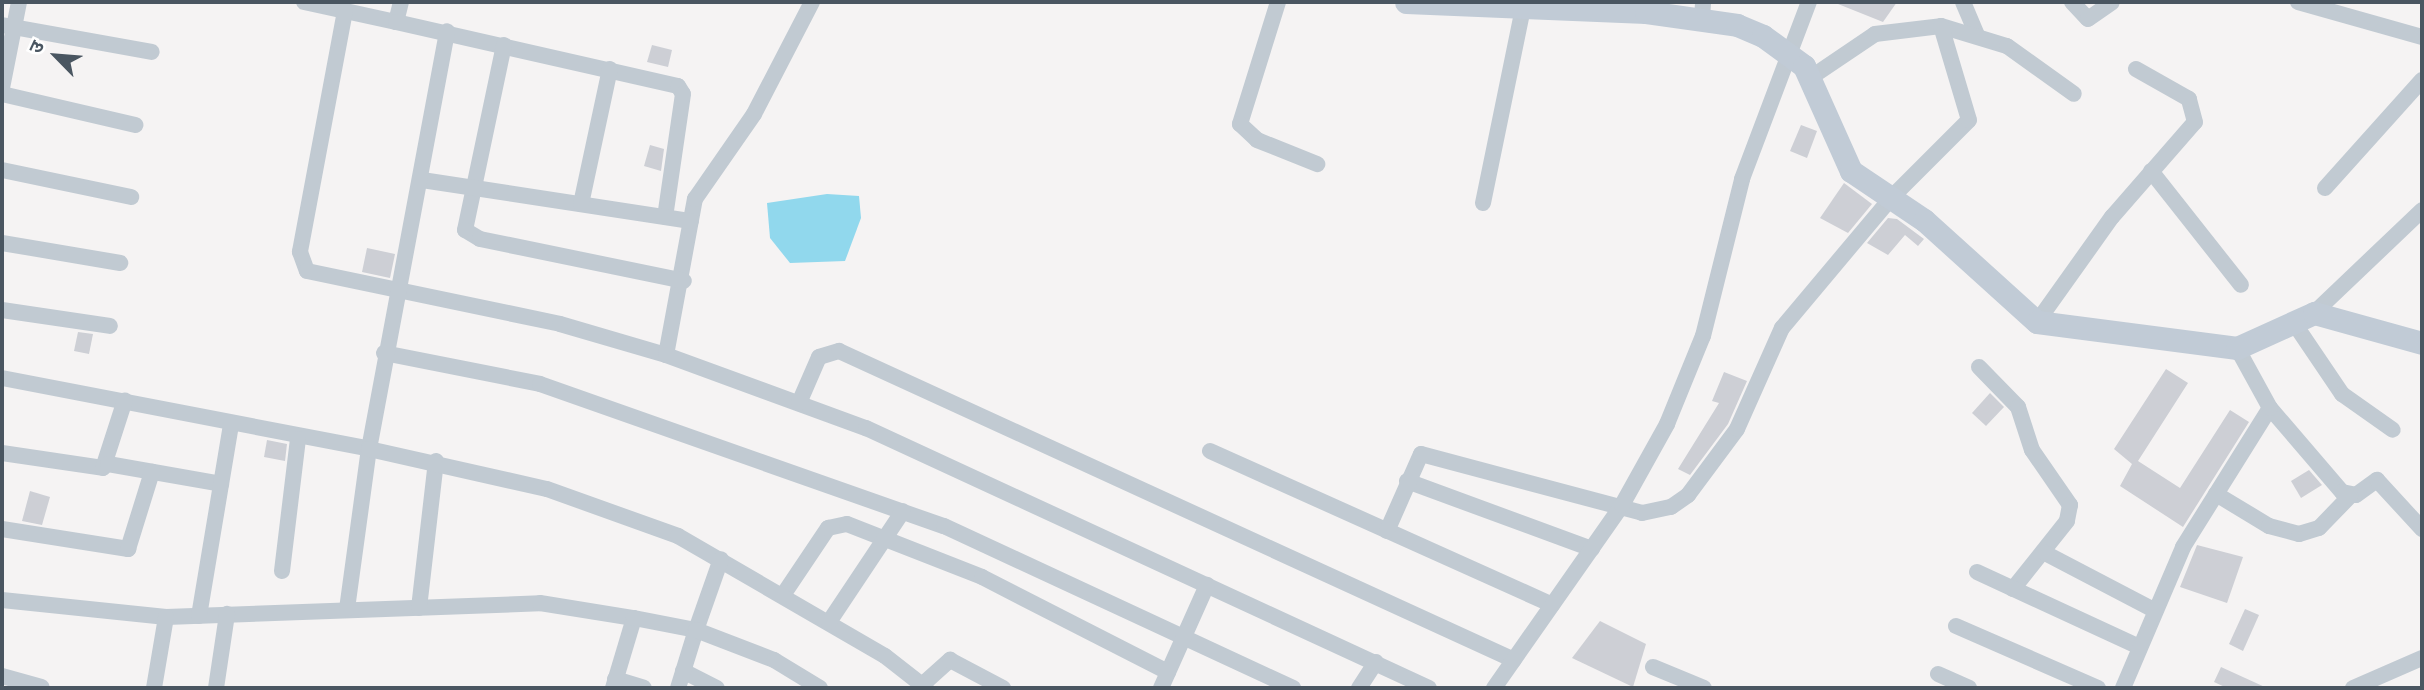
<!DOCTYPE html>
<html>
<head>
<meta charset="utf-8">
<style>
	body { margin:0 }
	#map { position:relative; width:2424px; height:690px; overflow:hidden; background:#f5f3f3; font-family:Montserrat,"Noto Sans Devanagari",sans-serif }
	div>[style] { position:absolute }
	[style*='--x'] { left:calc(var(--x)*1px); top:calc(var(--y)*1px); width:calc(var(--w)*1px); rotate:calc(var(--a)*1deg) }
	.water>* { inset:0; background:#91d8ed }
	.building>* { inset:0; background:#cdcfd5 }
	.street>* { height:16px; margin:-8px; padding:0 8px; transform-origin:8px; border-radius:8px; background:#c1cad2 }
	.secondary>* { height:23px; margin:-11.5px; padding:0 11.5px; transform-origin:11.5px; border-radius:11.5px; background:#c1cbd6 }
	span { translate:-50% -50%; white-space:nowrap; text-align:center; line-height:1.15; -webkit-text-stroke:5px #fff; paint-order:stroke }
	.frame { position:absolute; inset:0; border:4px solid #4a5661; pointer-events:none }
	.north { position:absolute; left:21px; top:21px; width:70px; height:70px; -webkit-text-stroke:5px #fff; paint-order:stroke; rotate:295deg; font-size:19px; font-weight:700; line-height:28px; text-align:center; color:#4a5661 }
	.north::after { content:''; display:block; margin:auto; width:24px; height:32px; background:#4a5661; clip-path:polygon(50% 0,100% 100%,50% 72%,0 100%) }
</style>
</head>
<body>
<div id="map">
	<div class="water">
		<i style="clip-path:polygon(827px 194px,859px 196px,861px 218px,845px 261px,790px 263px,770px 238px,767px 203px)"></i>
	</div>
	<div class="building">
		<i style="clip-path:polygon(1833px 2px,1897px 2px,1883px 22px)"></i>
		<i style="clip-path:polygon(652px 45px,672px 50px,668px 67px,647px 62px)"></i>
		<i style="clip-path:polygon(1801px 125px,1817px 131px,1807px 158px,1790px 151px)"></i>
		<i style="clip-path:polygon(650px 145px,664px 149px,661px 171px,644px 166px)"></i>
		<i style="clip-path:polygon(1844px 183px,1872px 204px,1848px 233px,1820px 218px)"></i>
		<i style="clip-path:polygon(1888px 218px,1897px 219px,1924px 239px,1918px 246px,1905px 235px,1888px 255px,1867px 243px)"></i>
		<i style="clip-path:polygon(367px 248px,395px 254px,390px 278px,362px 272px)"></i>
		<i style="clip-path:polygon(78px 332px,93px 334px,89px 354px,74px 351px)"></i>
		<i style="clip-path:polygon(2166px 369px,2188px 383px,2138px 461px,2180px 488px,2230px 410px,2249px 422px,2183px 527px,2120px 486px,2132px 464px,2114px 449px)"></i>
		<i style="clip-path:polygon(1724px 372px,1747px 381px,1728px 424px,1690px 475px,1678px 469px,1719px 403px,1712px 401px)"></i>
		<i style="clip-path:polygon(1990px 393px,2004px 407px,1986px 426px,1972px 413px)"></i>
		<i style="clip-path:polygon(267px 440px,287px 444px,285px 461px,264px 457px)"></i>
		<i style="clip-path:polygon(2309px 470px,2322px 485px,2301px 498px,2291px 481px)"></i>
		<i style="clip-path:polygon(30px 491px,50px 497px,42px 525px,22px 521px)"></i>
		<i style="clip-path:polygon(2197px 545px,2243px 557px,2227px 603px,2180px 587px)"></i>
		<i style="clip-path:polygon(2245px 609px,2259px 615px,2243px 651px,2229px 644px)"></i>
		<i style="clip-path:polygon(1600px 621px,1646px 644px,1633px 687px,1572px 658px)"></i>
		<i style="clip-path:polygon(2221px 667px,2267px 688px,2227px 688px,2214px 682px)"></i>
	</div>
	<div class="street">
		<i style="--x:304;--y:2;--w:94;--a:12.3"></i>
		<i style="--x:396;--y:22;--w:21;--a:-76"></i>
		<i style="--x:1278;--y:2;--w:128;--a:107.3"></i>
		<i style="--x:1240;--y:124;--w:23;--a:43"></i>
		<i style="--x:1257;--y:140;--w:65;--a:21.8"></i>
		<i style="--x:1963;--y:2;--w:34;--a:67"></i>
		<i style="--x:2072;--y:2;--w:23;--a:47"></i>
		<i style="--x:2088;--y:19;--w:29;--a:-35"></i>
		<i style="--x:2298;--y:2;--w:129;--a:15.8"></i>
		<i style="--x:345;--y:11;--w:245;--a:100.6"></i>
		<i style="--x:300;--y:252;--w:20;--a:70"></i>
		<i style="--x:307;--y:271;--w:258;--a:11.8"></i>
		<i style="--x:560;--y:324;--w:110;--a:16.3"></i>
		<i style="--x:666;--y:355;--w:159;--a:-79.5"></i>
		<i style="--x:695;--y:199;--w:103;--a:-55.2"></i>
		<i style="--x:754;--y:114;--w:126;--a:-62.6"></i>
		<i style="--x:1702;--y:18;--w:16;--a:-86"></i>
		<i style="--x:396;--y:22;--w:289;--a:12.8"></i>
		<i style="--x:678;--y:86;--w:9;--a:58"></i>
		<i style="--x:683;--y:94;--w:124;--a:98.3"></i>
		<i style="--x:2;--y:25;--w:152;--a:10.2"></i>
		<i style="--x:504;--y:45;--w:189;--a:101.9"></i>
		<i style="--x:465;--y:230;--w:17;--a:31"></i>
		<i style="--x:480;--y:239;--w:208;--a:11.6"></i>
		<i style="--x:1810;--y:78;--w:78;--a:-34.1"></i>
		<i style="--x:1875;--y:34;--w:66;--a:-6.9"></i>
		<i style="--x:1941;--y:26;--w:69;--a:16.9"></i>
		<i style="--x:2007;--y:46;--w:82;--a:35.6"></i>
		<i style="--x:2;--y:88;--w:88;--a:-78.8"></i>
		<i style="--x:2;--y:94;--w:137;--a:13.1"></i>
		<i style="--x:2;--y:170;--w:132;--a:11.8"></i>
		<i style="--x:2151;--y:171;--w:145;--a:51.7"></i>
		<i style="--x:422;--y:180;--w:272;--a:8.7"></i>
		<i style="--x:2325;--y:188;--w:145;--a:-48.1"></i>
		<i style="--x:1483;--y:203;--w:199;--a:-78.4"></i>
		<i style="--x:581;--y:204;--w:138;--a:-77.9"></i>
		<i style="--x:2;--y:243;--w:120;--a:9.6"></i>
		<i style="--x:2;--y:310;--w:109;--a:8.4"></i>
		<i style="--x:2314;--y:313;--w:149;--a:-43.6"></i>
		<i style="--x:2037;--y:322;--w:129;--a:-54.5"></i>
		<i style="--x:2112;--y:217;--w:126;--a:-48.9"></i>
		<i style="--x:2195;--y:122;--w:24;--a:-105"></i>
		<i style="--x:2189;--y:99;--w:61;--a:-150.5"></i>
		<i style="--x:2294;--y:323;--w:86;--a:55.9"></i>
		<i style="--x:2342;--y:394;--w:62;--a:35.2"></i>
		<i style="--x:384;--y:353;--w:159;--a:11.2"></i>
		<i style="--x:540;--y:384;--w:428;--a:19.4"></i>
		<i style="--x:944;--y:526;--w:385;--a:24.9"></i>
		<i style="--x:666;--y:355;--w:213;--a:20.1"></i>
		<i style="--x:866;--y:428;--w:620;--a:24.79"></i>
		<i style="--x:1979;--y:367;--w:56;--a:45.7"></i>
		<i style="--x:2018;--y:407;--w:45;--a:72"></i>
		<i style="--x:2032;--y:450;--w:67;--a:55.4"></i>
		<i style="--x:2070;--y:505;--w:16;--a:101"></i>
		<i style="--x:2067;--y:521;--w:87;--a:128.5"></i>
		<i style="--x:2;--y:378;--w:374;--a:10.9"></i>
		<i style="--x:369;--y:449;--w:425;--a:-79.4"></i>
		<i style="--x:799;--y:403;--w:50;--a:-66.5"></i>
		<i style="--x:819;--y:357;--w:21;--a:-17"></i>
		<i style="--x:839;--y:351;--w:742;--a:24.6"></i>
		<i style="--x:2270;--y:408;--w:111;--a:49.4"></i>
		<i style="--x:2342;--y:492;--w:14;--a:12"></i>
		<i style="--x:2356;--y:495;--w:26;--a:-36"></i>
		<i style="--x:2377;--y:480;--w:67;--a:47.4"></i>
		<i style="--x:1210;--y:451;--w:375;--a:24.2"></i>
		<i style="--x:2;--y:453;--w:102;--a:8.4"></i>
		<i style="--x:103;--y:468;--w:71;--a:-72.1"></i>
		<i style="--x:108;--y:464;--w:115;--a:10"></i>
		<i style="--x:1407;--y:481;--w:197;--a:20.2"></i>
		<i style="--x:2216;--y:494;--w:62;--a:31.1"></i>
		<i style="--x:2269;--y:526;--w:31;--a:15"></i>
		<i style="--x:2299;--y:534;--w:21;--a:-17"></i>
		<i style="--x:2319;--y:528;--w:45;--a:-45.9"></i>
		<i style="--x:2;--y:529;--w:128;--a:9"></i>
		<i style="--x:128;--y:549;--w:81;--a:-72.7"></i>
		<i style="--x:1387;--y:531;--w:84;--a:-66.2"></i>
		<i style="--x:1421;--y:454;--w:229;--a:14.9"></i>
		<i style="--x:1642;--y:513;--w:30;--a:-12"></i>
		<i style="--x:1671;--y:507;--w:21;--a:-35"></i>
		<i style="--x:1688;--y:495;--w:82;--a:-53.4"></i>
		<i style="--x:1737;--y:429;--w:111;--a:-66"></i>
		<i style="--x:1782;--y:328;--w:170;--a:-50"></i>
		<i style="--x:1891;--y:198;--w:110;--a:-45"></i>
		<i style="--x:1969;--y:120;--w:98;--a:-106.6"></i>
		<i style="--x:2043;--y:552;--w:123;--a:27.6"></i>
		<i style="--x:282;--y:571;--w:133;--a:-83.1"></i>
		<i style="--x:1977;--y:572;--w:176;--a:24.8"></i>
		<i style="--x:783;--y:595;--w:81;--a:-56.1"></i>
		<i style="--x:828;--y:528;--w:19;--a:-12"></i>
		<i style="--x:847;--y:524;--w:145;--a:21.4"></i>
		<i style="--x:982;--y:577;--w:209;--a:27.1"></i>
		<i style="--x:2;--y:600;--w:165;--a:5.9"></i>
		<i style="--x:166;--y:617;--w:374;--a:-2.1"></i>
		<i style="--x:540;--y:603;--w:95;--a:9.1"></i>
		<i style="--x:419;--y:608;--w:148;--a:-83.4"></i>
		<i style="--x:347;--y:609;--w:162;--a:-82.2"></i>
		<i style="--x:369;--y:449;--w:182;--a:12.7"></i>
		<i style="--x:547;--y:489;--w:139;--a:19.7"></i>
		<i style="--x:678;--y:536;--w:239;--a:30.1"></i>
		<i style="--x:885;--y:656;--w:52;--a:38"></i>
		<i style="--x:199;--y:616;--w:195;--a:-80.5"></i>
		<i style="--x:829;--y:622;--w:133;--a:-56.3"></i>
		<i style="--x:1956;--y:626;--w:155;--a:23.6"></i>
		<i style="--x:1653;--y:667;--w:55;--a:22.4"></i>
		<i style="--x:683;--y:671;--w:38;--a:27"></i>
		<i style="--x:1938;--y:674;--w:34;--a:24"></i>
		<i style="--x:2;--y:676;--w:41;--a:15.4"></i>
		<i style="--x:615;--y:679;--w:30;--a:17"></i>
		<i style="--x:922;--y:685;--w:38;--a:-42"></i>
		<i style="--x:950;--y:660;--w:60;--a:27.8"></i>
		<i style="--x:154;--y:688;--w:72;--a:-80.4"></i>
		<i style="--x:216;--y:688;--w:75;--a:-81.5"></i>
		<i style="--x:613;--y:688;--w:73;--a:-73.3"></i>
		<i style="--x:634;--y:618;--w:63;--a:11"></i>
		<i style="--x:696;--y:630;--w:75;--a:-70.6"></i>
		<i style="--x:678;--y:688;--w:61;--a:-72.8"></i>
		<i style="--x:696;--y:630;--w:84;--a:21"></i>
		<i style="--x:774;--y:660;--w:54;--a:31.3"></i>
		<i style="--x:1161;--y:688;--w:113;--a:-65.9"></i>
		<i style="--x:1359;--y:688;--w:31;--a:-57"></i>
		<i style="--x:1494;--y:688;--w:223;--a:-55"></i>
		<i style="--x:1622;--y:505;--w:93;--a:-60.9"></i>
		<i style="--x:1667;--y:424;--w:95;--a:-67.8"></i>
		<i style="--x:1703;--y:336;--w:162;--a:-76"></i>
		<i style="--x:1742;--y:179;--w:189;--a:-69.3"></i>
		<i style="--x:2123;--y:688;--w:153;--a:-66.9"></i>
		<i style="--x:2183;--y:547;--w:164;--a:-58"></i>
		<i style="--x:2270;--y:408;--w:68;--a:-118.8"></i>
		<i style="--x:2353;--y:688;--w:75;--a:-23.5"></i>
	</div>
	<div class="secondary">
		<i style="--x:1406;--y:2;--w:240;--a:2.4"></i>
		<i style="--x:1646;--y:12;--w:92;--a:8.1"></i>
		<i style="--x:1737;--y:25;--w:28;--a:23"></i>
		<i style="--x:1763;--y:36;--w:51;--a:36.2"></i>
		<i style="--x:1804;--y:66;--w:115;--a:65.9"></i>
		<i style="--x:1851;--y:171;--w:88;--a:33.9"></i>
		<i style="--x:1924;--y:220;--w:152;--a:42.1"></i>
		<i style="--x:2037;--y:322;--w:202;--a:7.4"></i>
		<i style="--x:2237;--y:348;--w:85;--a:-24.4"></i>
		<i style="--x:2314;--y:313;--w:112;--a:15.5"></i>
	</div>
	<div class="frame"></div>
	<div class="north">उ</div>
</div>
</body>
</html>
